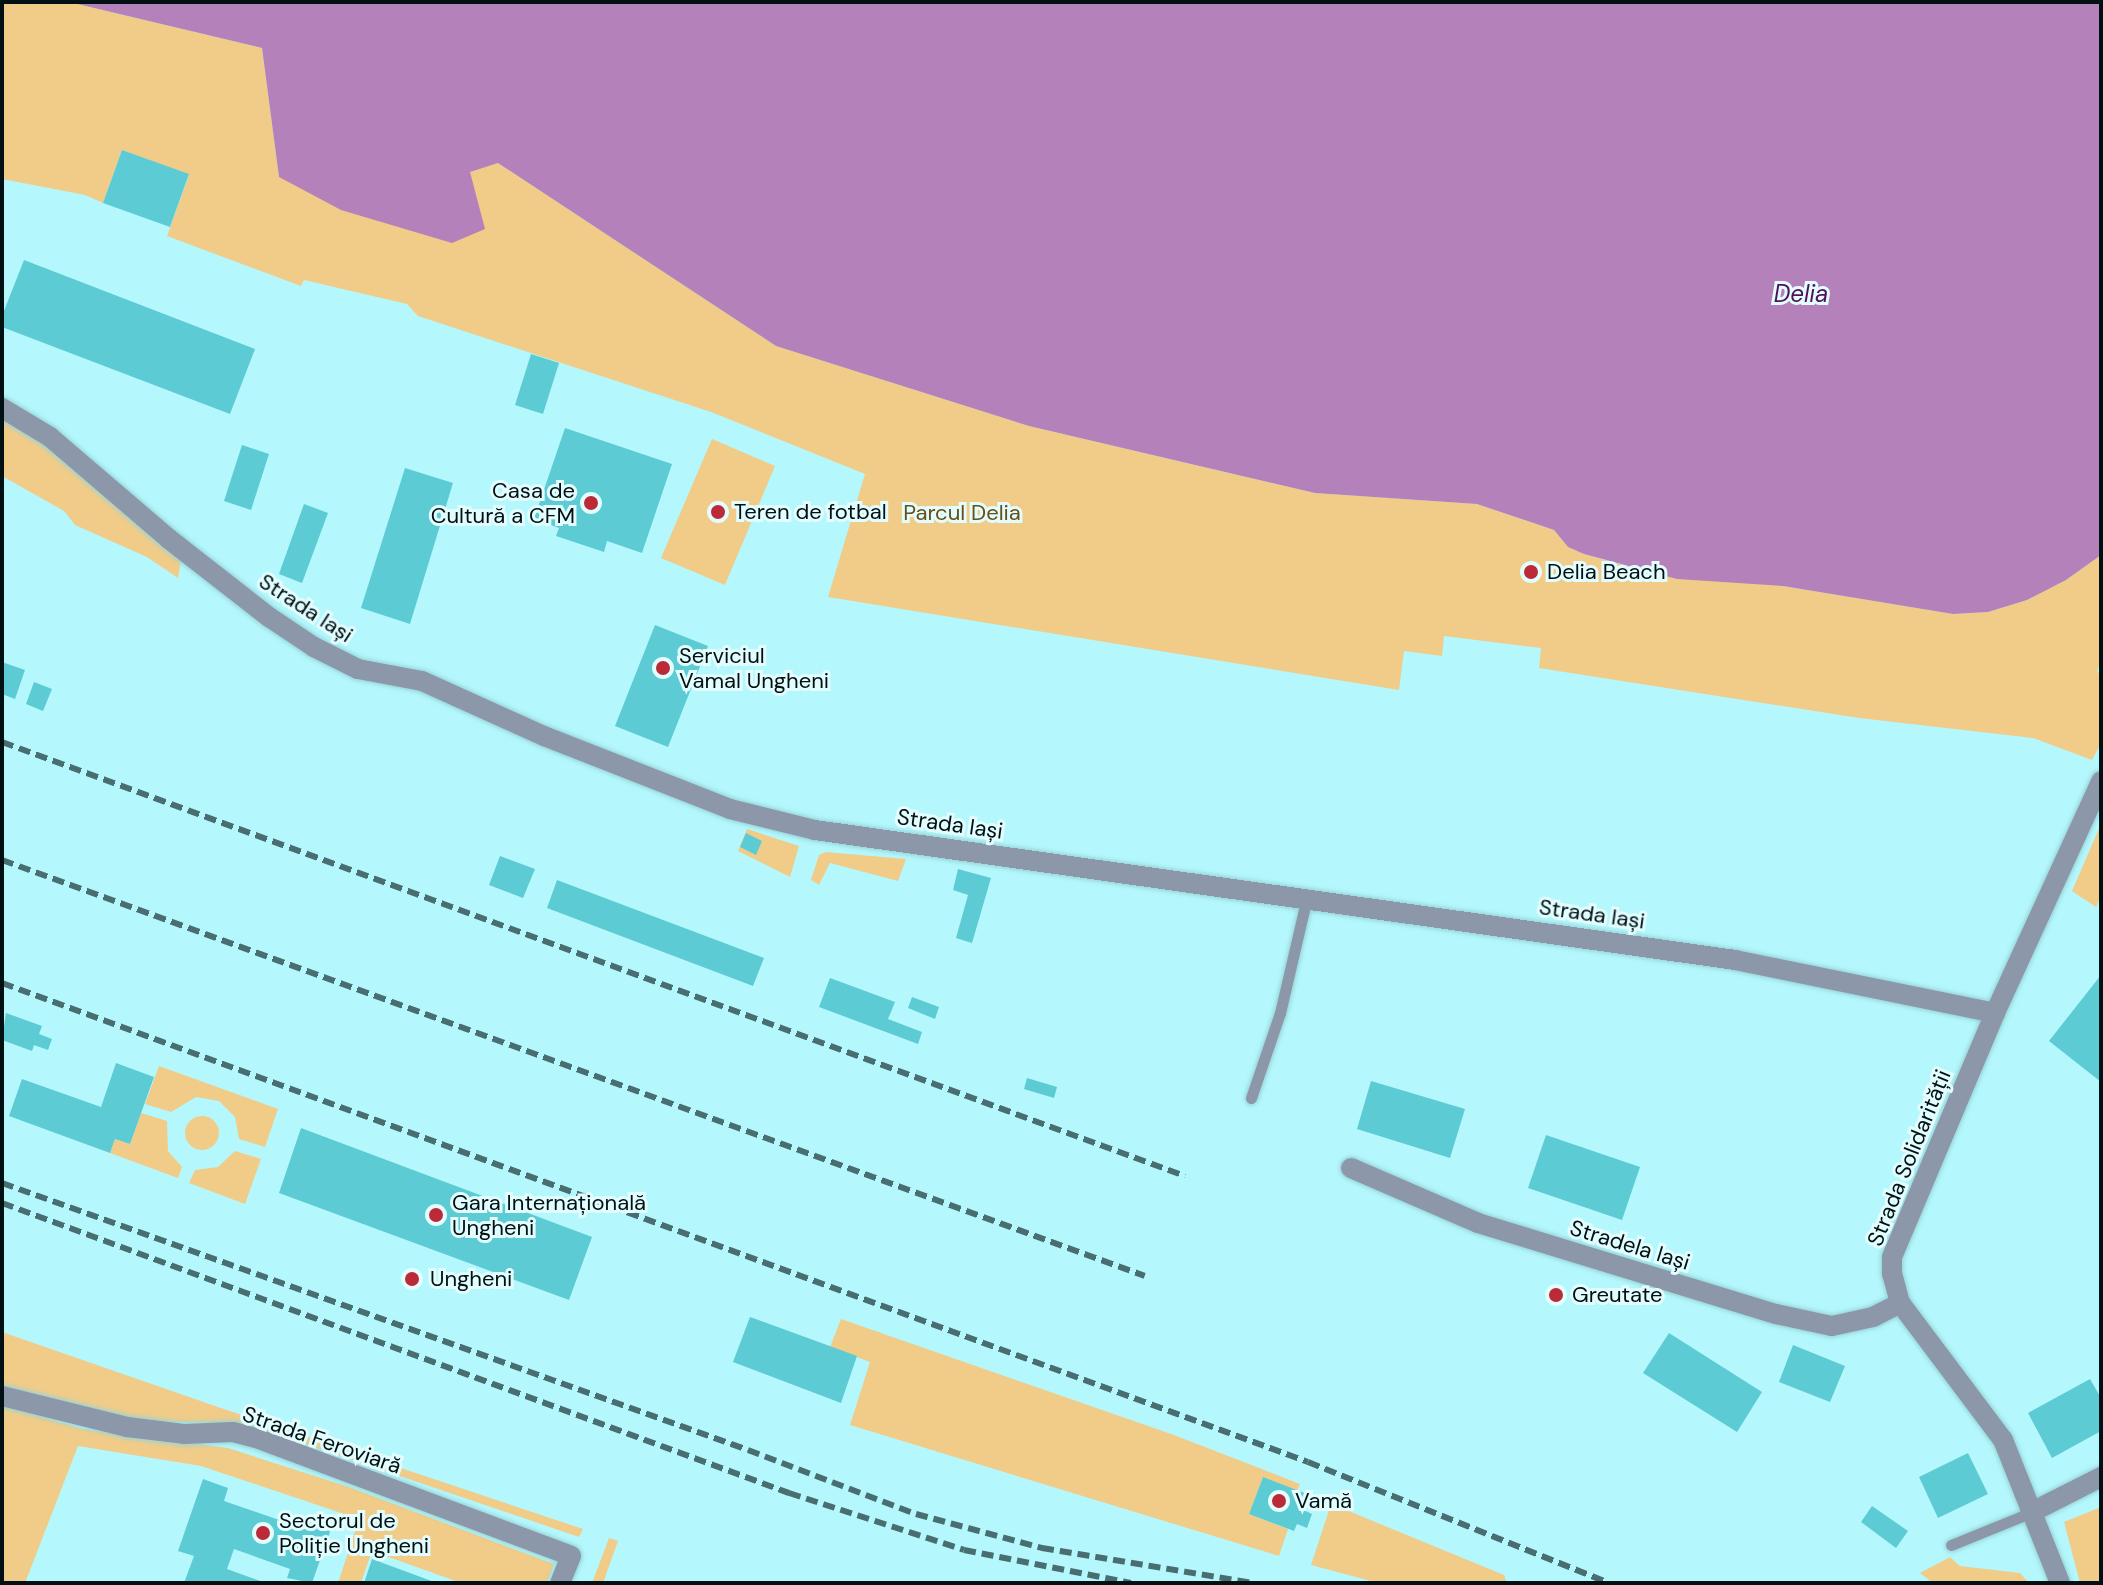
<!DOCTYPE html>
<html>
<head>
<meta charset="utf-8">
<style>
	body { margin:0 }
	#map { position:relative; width:2103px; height:1585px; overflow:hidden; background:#b4f8fd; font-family:"DM Sans",sans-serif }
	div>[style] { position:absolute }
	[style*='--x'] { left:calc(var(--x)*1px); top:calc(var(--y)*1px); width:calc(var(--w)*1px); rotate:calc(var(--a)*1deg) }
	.green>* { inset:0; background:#f0cc88 }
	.round { border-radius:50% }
	.water>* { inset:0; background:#b481bb }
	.building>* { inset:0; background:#5dcbd3 }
	.roads { filter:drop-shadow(0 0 2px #97d3d8) drop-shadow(0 0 2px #97d3d8) }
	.service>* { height:11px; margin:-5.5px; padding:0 5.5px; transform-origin:5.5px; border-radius:5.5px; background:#8c97a9 }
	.minor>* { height:20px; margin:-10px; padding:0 10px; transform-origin:10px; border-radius:10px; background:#8c97a9 }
	.rail>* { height:6px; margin-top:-3px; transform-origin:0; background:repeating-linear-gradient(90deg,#496e72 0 12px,transparent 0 18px) }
	.dots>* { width:22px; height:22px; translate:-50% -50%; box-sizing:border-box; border:4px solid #e3fdff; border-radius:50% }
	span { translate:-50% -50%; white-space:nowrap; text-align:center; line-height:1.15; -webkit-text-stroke:6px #e3fdff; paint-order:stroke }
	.poi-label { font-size:22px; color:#001013 }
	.right { translate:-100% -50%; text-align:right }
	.left { translate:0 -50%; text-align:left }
	.park-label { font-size:22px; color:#684e17 }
	.street-label { font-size:22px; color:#001013 }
	.water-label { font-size:24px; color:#4f1058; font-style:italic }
	.frame { position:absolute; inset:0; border:4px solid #001013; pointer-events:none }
</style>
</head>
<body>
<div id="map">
	<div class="green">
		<i style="clip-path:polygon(2px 2px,69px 2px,262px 48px,279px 177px,470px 171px,498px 163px,776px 346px,1029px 426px,1315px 493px,1477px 504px,1554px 530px,1568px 547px,1584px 554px,1626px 566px,1783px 586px,1953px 614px,1988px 612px,2027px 600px,2066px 580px,2101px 555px,2101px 660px,2097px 672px,2101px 674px,2101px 743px,2092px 760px,2033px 738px,1859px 718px,1539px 668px,1541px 648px,1444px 636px,1442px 656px,1404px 651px,1399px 690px,828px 597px,865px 474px,711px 412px,418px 316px,407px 304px,304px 280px,301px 286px,167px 236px,189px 175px,122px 150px,103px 203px,85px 195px,2px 179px)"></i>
		<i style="clip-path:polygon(2px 417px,47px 445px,181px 560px,178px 578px,147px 557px,75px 525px,64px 511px,2px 476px)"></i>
		<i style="clip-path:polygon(712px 439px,775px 466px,725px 585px,661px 558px)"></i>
		<i style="clip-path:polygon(2101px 824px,2101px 896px,2096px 907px,2072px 891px)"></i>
		<i style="clip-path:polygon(747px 829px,799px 846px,790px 877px,738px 851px)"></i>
		<i style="clip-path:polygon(826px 852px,906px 859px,898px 881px,830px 863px,819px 885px,811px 880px,819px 855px)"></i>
		<i style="clip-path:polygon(159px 1066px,278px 1109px,265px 1147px,239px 1139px,235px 1117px,219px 1101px,196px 1097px,171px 1112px,145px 1104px)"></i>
		<i style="clip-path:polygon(141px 1113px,167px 1121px,168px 1151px,182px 1167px,178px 1178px,110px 1153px,115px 1139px,130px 1144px)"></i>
		<i class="round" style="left:185px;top:1116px;width:34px;height:34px"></i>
		<i style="clip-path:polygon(235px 1151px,261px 1159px,245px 1204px,189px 1183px,195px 1170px,218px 1167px)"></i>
		<i style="clip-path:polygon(841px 1319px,1174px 1435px,1300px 1484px,1297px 1491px,1263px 1477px,1249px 1514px,1288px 1529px,1279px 1556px,850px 1425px,870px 1362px,830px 1347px)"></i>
		<i style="clip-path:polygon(2px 1332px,218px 1407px,583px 1529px,579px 1537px,247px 1424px,143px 1421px,2px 1386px)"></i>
		<i style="clip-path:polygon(2px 1405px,83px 1429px,228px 1448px,349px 1487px,554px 1564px,547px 1583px,461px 1583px,372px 1551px,361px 1583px,338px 1583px,359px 1519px,201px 1466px,78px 1446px,25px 1583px,2px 1583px)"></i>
		<i style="clip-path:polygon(1334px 1505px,1504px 1575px,1507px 1583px,1378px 1583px,1311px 1565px,1330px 1507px)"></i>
		<i style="clip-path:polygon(2101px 1507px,2101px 1583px,2080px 1583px,2064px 1522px)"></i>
		<i style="clip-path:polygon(609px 1538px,618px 1541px,603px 1583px,592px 1583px)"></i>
		<i style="clip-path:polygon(1950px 1557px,1960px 1566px,2020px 1573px,2029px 1583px,1933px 1583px,1920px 1573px)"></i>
	</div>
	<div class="water">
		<i style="clip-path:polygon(69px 2px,2101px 2px,2101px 555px,2066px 580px,2027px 600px,1988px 612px,1953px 614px,1783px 586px,1677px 579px,1584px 554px,1568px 547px,1554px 530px,1477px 504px,1315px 493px,1029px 426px,776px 346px,498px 163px,470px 172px,485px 229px,452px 243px,341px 210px,279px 177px,262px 48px)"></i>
	</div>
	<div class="building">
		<i style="clip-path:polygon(122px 150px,189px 174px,170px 227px,103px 203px)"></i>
		<i style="clip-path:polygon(24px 260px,255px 349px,230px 414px,2px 327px,2px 316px)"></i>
		<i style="clip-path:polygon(531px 354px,559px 363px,543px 414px,515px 405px)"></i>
		<i style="clip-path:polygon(565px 428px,672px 464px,642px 553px,607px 541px,604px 552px,556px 536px,559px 528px,534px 519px)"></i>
		<i style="clip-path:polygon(242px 445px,269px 454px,251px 510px,224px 501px)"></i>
		<i style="clip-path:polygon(405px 468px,453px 483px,410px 624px,361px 608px)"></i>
		<i style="clip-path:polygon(304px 504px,328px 513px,302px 583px,279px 574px)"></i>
		<i style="clip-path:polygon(655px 625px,708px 646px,668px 747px,615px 726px)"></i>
		<i style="clip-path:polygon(2px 662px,25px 670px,15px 699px,2px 694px)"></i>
		<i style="clip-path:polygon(34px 682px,52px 689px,43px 711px,26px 704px)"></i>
		<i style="clip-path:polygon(746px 833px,762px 841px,756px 855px,740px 847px)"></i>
		<i style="clip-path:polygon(500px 856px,535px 869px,523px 898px,489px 885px)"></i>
		<i style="clip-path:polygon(958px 869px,991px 878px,972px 943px,956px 938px,968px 895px,953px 890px)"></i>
		<i style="clip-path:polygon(557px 880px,764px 958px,753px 986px,547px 908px)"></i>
		<i style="clip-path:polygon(2101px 975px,2101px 1082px,2049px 1041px)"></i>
		<i style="clip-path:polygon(830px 978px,895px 1002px,888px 1019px,922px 1032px,918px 1044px,819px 1007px)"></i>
		<i style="clip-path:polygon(912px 997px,939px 1007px,935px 1019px,908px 1008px)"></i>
		<i style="clip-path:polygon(6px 1013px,42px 1026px,39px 1034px,52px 1039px,48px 1050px,34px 1045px,32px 1051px,2px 1040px)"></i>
		<i style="clip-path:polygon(116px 1063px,154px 1077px,130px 1144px,115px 1139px,110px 1153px,9px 1116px,22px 1079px,101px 1107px)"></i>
		<i style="clip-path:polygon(1027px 1078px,1057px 1087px,1054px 1098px,1024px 1089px)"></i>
		<i style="clip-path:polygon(1371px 1081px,1465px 1109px,1450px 1158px,1357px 1129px)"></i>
		<i style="clip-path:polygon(301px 1128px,592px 1237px,569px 1300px,279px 1193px)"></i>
		<i style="clip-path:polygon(1546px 1135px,1640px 1167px,1622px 1220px,1528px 1188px)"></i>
		<i style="clip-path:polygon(1554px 1284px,1567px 1294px,1558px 1306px,1545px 1296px)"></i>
		<i style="clip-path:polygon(750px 1317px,857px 1356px,841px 1403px,733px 1362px)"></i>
		<i style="clip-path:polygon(1669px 1333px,1762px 1392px,1737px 1432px,1643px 1373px)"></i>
		<i style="clip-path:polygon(1793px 1345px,1845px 1366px,1830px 1402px,1779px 1382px)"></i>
		<i style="clip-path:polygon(2090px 1379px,2101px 1398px,2101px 1431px,2052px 1458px,2028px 1413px)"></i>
		<i style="clip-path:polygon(1968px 1453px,1988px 1494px,1938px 1518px,1919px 1477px)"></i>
		<i style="clip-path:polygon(1263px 1477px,1307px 1494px,1301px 1509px,1312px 1514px,1307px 1528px,1297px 1524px,1294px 1531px,1249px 1514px)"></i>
		<i style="clip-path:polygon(203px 1479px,228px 1488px,224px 1501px,308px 1530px,312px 1519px,332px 1526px,312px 1583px,287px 1578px,290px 1569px,234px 1549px,227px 1569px,266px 1583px,184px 1583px,194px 1556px,178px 1551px)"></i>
		<i style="clip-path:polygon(1872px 1506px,1908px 1531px,1896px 1548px,1861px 1522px)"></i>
		<i style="clip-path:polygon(372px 1559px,437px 1583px,364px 1583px)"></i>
	</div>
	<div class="roads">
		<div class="service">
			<i style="--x:1251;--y:1098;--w:90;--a:-71.2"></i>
			<i style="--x:1280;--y:1013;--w:119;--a:-76.9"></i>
			<i style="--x:1951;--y:1545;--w:85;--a:-22.1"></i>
		</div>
		<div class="minor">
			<i style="--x:2;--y:408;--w:56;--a:31.1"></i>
			<i style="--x:50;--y:437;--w:157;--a:40.6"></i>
			<i style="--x:169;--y:539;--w:127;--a:38"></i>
			<i style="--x:269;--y:617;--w:54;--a:33.7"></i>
			<i style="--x:314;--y:647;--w:49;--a:26.6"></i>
			<i style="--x:358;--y:669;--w:65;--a:10.6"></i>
			<i style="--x:422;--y:681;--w:134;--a:24.3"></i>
			<i style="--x:544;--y:736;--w:200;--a:21.4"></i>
			<i style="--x:730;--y:809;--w:88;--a:13.9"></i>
			<i style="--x:815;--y:830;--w:929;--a:8.04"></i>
			<i style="--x:1735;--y:960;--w:265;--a:11.5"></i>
			<i style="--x:1351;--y:1168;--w:138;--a:23.4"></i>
			<i style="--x:1478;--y:1223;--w:312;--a:17"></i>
			<i style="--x:1776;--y:1314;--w:57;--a:12.1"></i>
			<i style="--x:1832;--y:1326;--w:42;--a:-12.4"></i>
			<i style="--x:1873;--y:1317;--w:30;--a:-27"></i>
			<i style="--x:2;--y:1396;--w:129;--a:13.9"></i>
			<i style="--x:127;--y:1427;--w:57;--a:7"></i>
			<i style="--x:184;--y:1434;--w:49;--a:-2.3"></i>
			<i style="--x:233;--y:1432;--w:24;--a:15"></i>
			<i style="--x:256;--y:1438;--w:336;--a:20.5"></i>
			<i style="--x:571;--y:1556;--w:29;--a:112"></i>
			<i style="--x:2030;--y:1513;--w:80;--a:-26.9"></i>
			<i style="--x:2060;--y:1583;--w:154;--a:-111.7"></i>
			<i style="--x:2003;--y:1440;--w:171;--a:-126.9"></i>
			<i style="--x:1900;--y:1303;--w:30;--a:-105"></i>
			<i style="--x:1892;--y:1274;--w:17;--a:-90"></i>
			<i style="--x:1892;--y:1257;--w:265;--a:-67.1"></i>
			<i style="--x:1995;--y:1013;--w:255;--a:-65.4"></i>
		</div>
	</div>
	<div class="rail">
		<i style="--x:2;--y:742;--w:1260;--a:20.15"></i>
		<i style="--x:2;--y:860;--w:1216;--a:20"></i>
		<i style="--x:2;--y:983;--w:1391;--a:20.14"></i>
		<i style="--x:1308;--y:1462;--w:324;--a:21.9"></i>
		<i style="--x:2;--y:1183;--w:792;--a:19.69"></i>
		<i style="--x:748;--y:1450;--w:180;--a:20.9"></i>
		<i style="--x:916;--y:1514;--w:131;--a:15.1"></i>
		<i style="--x:1042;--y:1548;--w:215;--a:9.4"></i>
		<i style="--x:2;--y:1203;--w:839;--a:20.23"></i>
		<i style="--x:789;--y:1493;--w:184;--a:18"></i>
		<i style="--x:964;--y:1550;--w:170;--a:11.2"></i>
	</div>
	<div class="dots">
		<i style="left:591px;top:503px;background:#bb2a36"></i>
		<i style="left:718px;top:512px;background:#bb2a36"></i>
		<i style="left:1531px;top:572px;background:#bb2a36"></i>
		<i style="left:663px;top:668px;background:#bb2a36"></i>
		<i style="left:436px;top:1215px;background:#bb2a36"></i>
		<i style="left:412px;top:1279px;background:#bb2a36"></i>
		<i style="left:1556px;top:1295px;background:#bb2a36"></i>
		<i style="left:1279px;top:1501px;background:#bb2a36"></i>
		<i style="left:263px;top:1533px;background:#bb2a36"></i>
	</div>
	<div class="poi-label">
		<span class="right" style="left:575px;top:503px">Casa de<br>Cultură a CFM</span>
		<span class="left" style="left:734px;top:512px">Teren de fotbal</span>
		<span class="left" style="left:1547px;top:572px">Delia Beach</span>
		<span class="left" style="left:679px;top:668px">Serviciul<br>Vamal Ungheni</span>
		<span class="left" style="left:452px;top:1215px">Gara Internațională<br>Ungheni</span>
		<span class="left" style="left:430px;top:1279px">Ungheni</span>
		<span class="left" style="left:1572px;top:1295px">Greutate</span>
		<span class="left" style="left:1295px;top:1501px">Vamă</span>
		<span class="left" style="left:279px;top:1533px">Sectorul de<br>Poliție Ungheni</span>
	</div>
	<div class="park-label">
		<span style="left:962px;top:513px">Parcul Delia</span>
	</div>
	<div class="street-label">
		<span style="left:306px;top:608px;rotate:33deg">Strada Iași</span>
		<span style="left:950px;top:824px;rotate:8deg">Strada Iași</span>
		<span style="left:1592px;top:914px;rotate:8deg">Strada Iași</span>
		<span style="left:1909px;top:1158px;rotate:-68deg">Strada Solidarității</span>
		<span style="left:1630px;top:1245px;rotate:17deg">Stradela Iași</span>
		<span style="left:322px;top:1440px;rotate:19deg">Strada Feroviară</span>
	</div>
	<div class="water-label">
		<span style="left:1801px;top:294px">Delia</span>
	</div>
	<div class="frame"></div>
</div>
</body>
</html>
